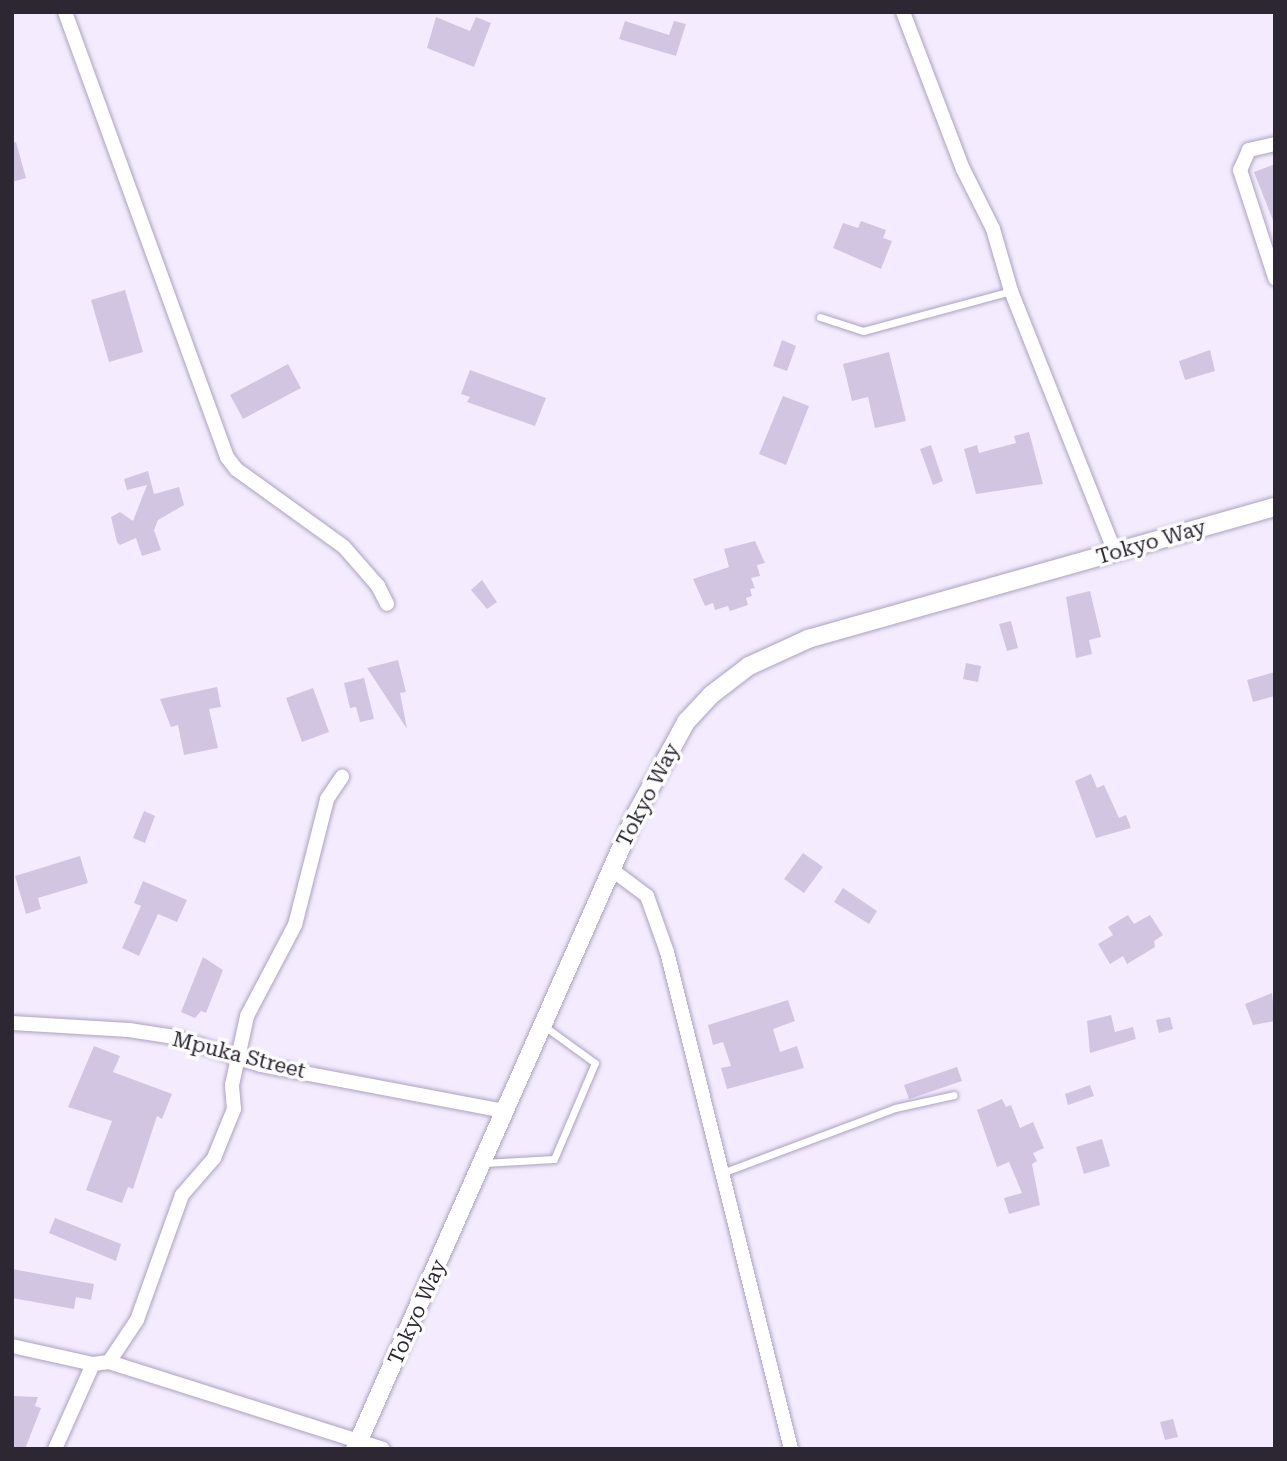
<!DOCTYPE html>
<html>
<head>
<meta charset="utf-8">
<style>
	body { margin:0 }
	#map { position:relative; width:1287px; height:1461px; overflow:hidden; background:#f4ecfe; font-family:"Roboto Serif",serif }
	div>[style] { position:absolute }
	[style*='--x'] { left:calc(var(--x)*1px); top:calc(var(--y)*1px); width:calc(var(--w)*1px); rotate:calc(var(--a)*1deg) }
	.building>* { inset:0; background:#d1c5e2 }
	.roads { filter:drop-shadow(0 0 2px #ada1be) drop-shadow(0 0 2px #ada1be) }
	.service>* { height:7px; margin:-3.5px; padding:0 3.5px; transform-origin:3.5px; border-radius:3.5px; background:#fff }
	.minor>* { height:14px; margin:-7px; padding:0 7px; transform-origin:7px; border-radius:7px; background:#fff }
	.tertiary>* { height:18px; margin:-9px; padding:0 9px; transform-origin:9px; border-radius:9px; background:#fff }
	span { translate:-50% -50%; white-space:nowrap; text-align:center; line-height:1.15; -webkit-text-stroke:7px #fdfdfd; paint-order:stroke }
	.street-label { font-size:21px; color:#2c2732 }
	.frame { position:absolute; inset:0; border:14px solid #2c2732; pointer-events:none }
</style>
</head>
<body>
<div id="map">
	<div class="building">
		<i style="clip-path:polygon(436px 17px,470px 31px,476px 17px,491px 23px,474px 67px,427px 48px)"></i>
		<i style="clip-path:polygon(625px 21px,669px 35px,674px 21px,686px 24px,676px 56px,619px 39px)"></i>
		<i style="clip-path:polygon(16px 142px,26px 178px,12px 182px,12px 143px)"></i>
		<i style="clip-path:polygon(1275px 164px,1275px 223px,1274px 223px,1254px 172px)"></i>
		<i style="clip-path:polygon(861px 221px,886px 230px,883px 238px,892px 241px,881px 269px,833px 248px,843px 223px,858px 228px)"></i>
		<i style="clip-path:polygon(125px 290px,143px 352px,109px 362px,91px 300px)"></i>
		<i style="clip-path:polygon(782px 340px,796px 346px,787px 371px,773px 366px)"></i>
		<i style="clip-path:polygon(1210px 350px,1215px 371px,1185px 380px,1179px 361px)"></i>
		<i style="clip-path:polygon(889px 352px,906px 421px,875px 428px,868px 397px,852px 401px,843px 364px)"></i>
		<i style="clip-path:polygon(288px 364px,301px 388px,243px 419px,230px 395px)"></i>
		<i style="clip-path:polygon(470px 370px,546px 398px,535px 426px,467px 402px,470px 397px,461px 394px)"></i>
		<i style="clip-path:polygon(783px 396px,809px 406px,786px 465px,759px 454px)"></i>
		<i style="clip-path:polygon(1029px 432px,1043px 484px,976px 494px,964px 449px,977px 445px,979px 453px,1016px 443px,1014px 436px)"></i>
		<i style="clip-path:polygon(931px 445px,943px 481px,933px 485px,920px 449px)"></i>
		<i style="clip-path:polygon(148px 471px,154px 494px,179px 487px,184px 505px,158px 520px,154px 530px,161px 550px,142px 556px,136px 538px,120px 545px,117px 542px,111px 517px,120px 512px,133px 521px,147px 485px,127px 490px,124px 479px)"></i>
		<i style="clip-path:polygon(755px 541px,765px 563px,757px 565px,760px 576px,751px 578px,755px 588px,750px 589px,752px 596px,746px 598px,748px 605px,730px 611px,728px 606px,715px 610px,713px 603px,705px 606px,693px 579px,729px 567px,724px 549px)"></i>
		<i style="clip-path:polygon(482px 580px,497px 602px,487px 609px,471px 590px)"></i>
		<i style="clip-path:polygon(1090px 591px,1101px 637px,1089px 640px,1092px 654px,1076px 658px,1066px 597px)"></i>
		<i style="clip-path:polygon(1011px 621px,1018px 648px,1007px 651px,999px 624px)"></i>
		<i style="clip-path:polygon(398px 660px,406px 692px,400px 693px,407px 729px,367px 668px)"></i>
		<i style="clip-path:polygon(966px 663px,981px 666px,978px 682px,963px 679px)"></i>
		<i style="clip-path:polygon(1275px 672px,1275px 696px,1253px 702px,1247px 680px)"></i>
		<i style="clip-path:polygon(364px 678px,374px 719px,360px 722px,356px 707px,350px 708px,344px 683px)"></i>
		<i style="clip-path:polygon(217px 687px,221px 707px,209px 709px,218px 748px,184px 755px,178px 725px,171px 727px,160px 699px)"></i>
		<i style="clip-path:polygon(313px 688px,329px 732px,302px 742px,286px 698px)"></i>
		<i style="clip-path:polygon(1091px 774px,1097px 788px,1104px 785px,1119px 818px,1126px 815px,1131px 828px,1096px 838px,1075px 781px)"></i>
		<i style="clip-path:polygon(144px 811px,155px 816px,145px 843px,133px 838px)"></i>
		<i style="clip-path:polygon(803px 853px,823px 867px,804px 893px,784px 879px)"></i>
		<i style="clip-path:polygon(80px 856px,88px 883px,38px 898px,41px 909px,26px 914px,15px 876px)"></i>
		<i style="clip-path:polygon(143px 881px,187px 900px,177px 922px,158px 914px,139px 956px,122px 948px,141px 906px,134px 903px)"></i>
		<i style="clip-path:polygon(843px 888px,877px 911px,869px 924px,834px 902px)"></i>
		<i style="clip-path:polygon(1128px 915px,1134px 924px,1150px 915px,1163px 935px,1154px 941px,1155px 947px,1127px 964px,1123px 956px,1110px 964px,1098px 944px,1113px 935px,1108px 927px)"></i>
		<i style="clip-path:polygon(203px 957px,223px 970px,206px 1013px,201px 1011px,195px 1018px,181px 1012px)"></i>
		<i style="clip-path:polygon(1272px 993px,1275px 1021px,1253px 1025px,1245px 1004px)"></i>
		<i style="clip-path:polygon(788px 1000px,795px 1021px,773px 1029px,780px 1052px,797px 1046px,804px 1068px,727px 1089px,721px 1068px,731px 1066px,723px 1042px,713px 1045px,708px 1025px)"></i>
		<i style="clip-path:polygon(1111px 1015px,1115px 1032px,1133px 1027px,1136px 1039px,1090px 1053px,1087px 1021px)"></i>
		<i style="clip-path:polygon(1170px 1017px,1173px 1029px,1159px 1033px,1156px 1020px)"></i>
		<i style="clip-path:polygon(94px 1046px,120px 1056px,113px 1072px,172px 1094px,162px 1119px,157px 1116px,133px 1189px,128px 1187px,122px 1203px,86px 1190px,112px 1121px,68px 1107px)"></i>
		<i style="clip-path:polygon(957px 1067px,962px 1081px,909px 1099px,904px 1085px)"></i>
		<i style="clip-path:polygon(1090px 1085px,1094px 1096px,1068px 1105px,1065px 1094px)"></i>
		<i style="clip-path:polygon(1002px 1099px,1006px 1107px,1011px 1105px,1020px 1128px,1033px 1122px,1044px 1148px,1033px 1153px,1037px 1161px,1032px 1164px,1040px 1205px,1009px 1214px,1004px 1198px,1022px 1193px,1009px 1162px,997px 1167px,977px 1110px)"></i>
		<i style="clip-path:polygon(1102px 1139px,1110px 1166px,1084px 1174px,1076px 1147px)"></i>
		<i style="clip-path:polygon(55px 1218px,121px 1244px,116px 1261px,49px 1233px)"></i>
		<i style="clip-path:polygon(12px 1269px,94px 1284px,91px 1300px,76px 1297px,74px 1309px,12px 1298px)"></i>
		<i style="clip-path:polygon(12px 1396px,38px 1397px,35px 1406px,41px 1408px,25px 1449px,12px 1449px)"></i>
		<i style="clip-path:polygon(1173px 1419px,1178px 1437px,1165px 1440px,1160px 1422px)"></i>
	</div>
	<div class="roads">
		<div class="service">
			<i style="--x:820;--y:317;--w:45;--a:18"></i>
			<i style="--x:863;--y:331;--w:153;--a:-15.1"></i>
			<i style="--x:484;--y:1163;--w:70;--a:-3.3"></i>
			<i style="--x:554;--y:1159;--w:104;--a:-66.9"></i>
			<i style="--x:595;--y:1063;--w:63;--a:-144"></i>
			<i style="--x:722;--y:1173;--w:185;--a:-20.6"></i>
			<i style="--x:895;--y:1108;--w:60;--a:-12.4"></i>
		</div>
		<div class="minor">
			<i style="--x:65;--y:12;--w:474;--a:70"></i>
			<i style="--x:227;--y:457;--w:15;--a:53"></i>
			<i style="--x:236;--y:469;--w:133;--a:35.8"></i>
			<i style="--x:344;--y:547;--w:52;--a:48.9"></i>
			<i style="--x:378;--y:586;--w:20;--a:63"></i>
			<i style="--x:903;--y:12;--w:168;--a:69.1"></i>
			<i style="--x:963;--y:169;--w:67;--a:63.4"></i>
			<i style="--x:993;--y:229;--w:65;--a:73.8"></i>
			<i style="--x:1011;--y:291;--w:282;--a:68.3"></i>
			<i style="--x:1275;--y:144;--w:27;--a:167"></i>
			<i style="--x:1249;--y:150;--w:22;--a:114"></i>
			<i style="--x:1240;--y:170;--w:114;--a:72"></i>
			<i style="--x:611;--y:869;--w:45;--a:36.9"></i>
			<i style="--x:647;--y:896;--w:59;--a:70.3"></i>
			<i style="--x:667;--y:952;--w:512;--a:75.99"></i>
			<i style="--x:12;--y:1023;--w:117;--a:3.4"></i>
			<i style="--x:129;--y:1030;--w:46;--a:8.8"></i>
			<i style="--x:174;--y:1037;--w:91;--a:17.8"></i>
			<i style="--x:261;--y:1065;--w:248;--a:10.7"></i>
			<i style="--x:12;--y:1346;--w:83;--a:12.5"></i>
			<i style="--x:93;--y:1364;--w:16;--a:-7"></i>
			<i style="--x:109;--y:1362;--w:287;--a:17.6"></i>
			<i style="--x:109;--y:1362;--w:50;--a:-56.3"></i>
			<i style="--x:137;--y:1320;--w:133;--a:-70.2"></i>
			<i style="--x:182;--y:1195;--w:49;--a:-49.1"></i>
			<i style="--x:214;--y:1158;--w:53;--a:-67.8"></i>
			<i style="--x:234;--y:1109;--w:24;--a:-95"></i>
			<i style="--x:232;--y:1085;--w:71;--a:-77.7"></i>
			<i style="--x:247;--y:1016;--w:103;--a:-62.2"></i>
			<i style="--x:295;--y:925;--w:130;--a:-75.7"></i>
			<i style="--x:327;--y:799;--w:27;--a:-56"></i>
			<i style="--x:55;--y:1449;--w:93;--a:-65.9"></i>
		</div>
		<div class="tertiary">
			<i style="--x:355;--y:1449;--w:694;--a:-66.13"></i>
			<i style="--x:636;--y:814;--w:105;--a:-61.5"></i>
			<i style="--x:686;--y:722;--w:37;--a:-47"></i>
			<i style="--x:711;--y:695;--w:48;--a:-37.3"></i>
			<i style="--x:749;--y:666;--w:65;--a:-24.6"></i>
			<i style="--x:808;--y:639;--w:485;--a:-15.8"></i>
		</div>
	</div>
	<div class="street-label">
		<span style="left:1151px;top:542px;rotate:-16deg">Tokyo Way</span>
		<span style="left:648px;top:795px;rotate:-63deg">Tokyo Way</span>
		<span style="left:239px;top:1055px;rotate:14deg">Mpuka Street</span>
		<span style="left:417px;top:1312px;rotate:-66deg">Tokyo Way</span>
	</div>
	<div class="frame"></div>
</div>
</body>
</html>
